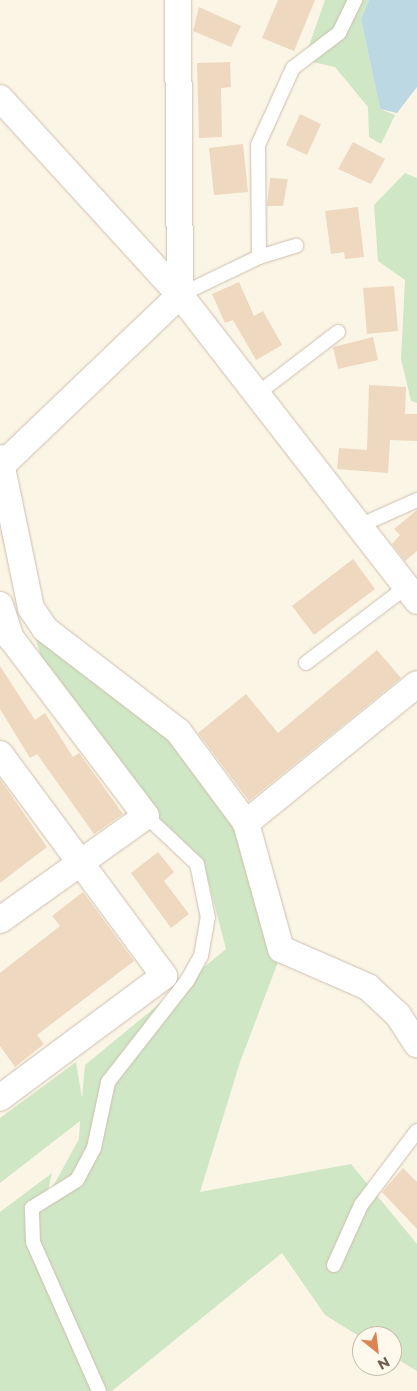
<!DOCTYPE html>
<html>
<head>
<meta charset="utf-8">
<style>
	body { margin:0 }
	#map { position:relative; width:417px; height:1391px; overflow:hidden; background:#fbf5e6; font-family:Montserrat,sans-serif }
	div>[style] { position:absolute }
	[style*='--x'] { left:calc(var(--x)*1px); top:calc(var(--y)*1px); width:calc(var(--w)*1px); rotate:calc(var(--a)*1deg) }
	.green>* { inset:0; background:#cfe7c5 }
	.water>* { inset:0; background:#bbd8e3 }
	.building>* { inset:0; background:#eed8bf }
	.roads { filter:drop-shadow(0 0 1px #ccbead) drop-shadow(0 0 1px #ccbead) }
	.service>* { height:14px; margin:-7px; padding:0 7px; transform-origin:7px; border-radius:7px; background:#fff }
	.minor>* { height:26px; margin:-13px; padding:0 13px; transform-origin:13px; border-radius:13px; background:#fff }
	span { translate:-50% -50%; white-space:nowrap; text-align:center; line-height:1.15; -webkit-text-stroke:4px #fef9ec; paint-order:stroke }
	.north { position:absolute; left:352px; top:1326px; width:50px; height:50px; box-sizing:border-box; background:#fef9ec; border:1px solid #c6bbac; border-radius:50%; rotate:151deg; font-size:14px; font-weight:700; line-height:20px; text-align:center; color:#725e4c }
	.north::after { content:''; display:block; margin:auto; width:18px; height:22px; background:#dc8353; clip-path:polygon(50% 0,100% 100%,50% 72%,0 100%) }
</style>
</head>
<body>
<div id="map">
	<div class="green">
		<i style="clip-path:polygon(325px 0,369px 0,361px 19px,380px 109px,395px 115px,381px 144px,369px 137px,368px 107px,335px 67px,304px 60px)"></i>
		<i style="clip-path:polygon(405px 173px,417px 178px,417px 403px,411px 401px,401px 359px,405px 280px,378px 261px,374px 205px)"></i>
		<i style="clip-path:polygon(34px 634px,179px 739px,242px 841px,265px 930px,278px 962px,240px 1062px,200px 1192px,351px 1164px,417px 1244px,417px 1371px,392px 1356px,392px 1336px,362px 1338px,325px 1315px,282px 1253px,112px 1391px,0 1391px,0 1212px,52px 1173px,46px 1199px,79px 1139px,80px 1121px,0 1183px,0 1118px,76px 1062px,82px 1098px,85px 1065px,226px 949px,207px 876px,146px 820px,42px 659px)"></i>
	</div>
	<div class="water">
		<i style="clip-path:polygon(369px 0,417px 0,417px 87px,397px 113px,380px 109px,361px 19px)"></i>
	</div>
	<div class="building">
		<i style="clip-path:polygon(278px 0,315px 0,294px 51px,262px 38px)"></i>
		<i style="clip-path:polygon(199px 7px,241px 26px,231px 47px,193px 31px)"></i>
		<i style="clip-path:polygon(230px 62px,231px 87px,221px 88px,222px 137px,199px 138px,197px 63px)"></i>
		<i style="clip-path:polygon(300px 114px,321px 124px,307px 155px,286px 145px)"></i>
		<i style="clip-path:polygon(353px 142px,385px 159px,371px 184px,338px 169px)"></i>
		<i style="clip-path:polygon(243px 144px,248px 192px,214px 195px,209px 148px)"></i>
		<i style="clip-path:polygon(270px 178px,288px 179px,283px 206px,267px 206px)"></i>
		<i style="clip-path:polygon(358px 207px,364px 257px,345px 259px,344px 252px,331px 254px,325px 211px)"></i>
		<i style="clip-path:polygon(239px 282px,254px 316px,263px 311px,282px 345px,256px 360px,233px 320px,225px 323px,212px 294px)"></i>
		<i style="clip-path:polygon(394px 286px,398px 331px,367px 334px,363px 288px)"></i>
		<i style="clip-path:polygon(373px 337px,378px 360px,338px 369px,333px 347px)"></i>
		<i style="clip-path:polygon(369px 385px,406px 387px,405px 414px,417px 414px,417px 441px,390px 440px,388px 473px,337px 469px,339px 448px,367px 450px)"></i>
		<i style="clip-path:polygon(417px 510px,417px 551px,405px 561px,392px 544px,400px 535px,394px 529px)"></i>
		<i style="clip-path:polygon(353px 559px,375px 589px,314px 635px,292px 606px)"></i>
		<i style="clip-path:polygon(377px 650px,401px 678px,249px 801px,198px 733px,246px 694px,278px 733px)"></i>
		<i style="clip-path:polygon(0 666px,35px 720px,45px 713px,73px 757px,79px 753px,123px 814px,94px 834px,37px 754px,30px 758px,0 709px)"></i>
		<i style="clip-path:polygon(0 779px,47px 847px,0 883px)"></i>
		<i style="clip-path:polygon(158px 852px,174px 872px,164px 881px,189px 914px,171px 928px,131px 873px)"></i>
		<i style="clip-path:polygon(83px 892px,134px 961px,37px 1035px,44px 1044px,15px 1067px,0 1046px,0 973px,60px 926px,52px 916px)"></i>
		<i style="clip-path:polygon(403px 1168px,417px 1182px,417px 1229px,382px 1192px)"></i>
	</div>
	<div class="roads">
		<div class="service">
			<i style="--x:259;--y:257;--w:112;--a:-90.5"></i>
			<i style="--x:258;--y:145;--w:85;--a:-65.6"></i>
			<i style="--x:293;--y:68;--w:58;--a:-37.3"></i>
			<i style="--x:339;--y:33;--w:37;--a:-64"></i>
			<i style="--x:180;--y:295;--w:88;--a:-25.7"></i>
			<i style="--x:259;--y:257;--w:39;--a:-17"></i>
			<i style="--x:257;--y:394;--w:102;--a:-37.4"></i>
			<i style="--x:359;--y:526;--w:64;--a:-24.1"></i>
			<i style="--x:306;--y:663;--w:126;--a:-37.2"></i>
			<i style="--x:334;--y:1265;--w:66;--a:-65.8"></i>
			<i style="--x:361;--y:1205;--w:93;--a:-52.9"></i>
			<i style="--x:99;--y:1391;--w:163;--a:-113.9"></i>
			<i style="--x:33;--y:1242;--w:34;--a:-92"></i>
			<i style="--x:32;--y:1208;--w:53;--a:-31.9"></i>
			<i style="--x:77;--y:1180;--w:36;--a:-62"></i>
			<i style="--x:94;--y:1148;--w:67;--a:-78"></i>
			<i style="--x:108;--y:1082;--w:128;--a:-52"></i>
			<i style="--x:187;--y:981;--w:29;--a:-61"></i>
			<i style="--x:201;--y:956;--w:39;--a:-80"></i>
			<i style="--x:208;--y:918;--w:55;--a:-101.5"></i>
			<i style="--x:197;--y:864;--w:70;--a:-136.7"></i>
		</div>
		<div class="minor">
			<i style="--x:0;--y:98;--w:267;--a:47.6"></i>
			<i style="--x:180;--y:295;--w:387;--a:52.2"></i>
			<i style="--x:0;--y:458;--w:153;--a:78.3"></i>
			<i style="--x:31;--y:608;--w:25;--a:56"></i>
			<i style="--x:45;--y:629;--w:168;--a:37.5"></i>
			<i style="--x:178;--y:731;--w:114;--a:53.5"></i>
			<i style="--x:246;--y:823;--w:131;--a:74.5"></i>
			<i style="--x:281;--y:949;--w:95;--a:23.6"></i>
			<i style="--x:368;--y:987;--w:41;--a:43"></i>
			<i style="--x:398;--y:1015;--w:35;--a:57"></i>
			<i style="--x:0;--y:467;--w:249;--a:-43.7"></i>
			<i style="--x:180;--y:295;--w:295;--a:-90.4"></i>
			<i style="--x:0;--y:605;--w:35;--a:72"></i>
			<i style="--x:11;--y:638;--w:223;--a:52.8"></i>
			<i style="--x:146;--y:816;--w:179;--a:144.5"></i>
			<i style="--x:0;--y:754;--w:276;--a:53.5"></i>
			<i style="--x:164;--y:976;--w:204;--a:143.4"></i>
			<i style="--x:246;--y:823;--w:220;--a:-39.1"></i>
		</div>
	</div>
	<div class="north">N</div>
</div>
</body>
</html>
